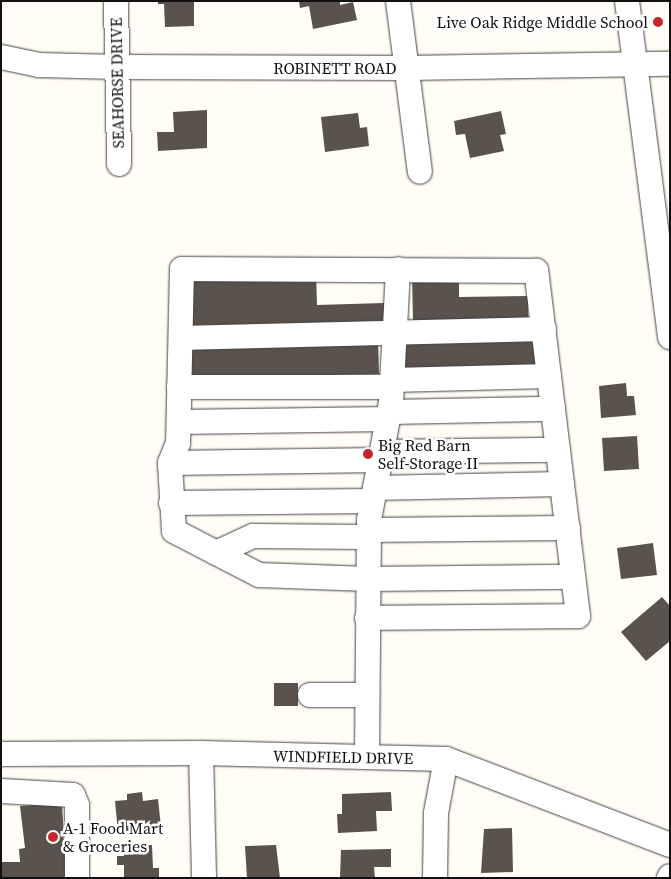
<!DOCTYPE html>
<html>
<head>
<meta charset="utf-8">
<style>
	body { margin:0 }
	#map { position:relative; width:671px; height:879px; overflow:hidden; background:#fffdf5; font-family:"Source Serif 4",serif }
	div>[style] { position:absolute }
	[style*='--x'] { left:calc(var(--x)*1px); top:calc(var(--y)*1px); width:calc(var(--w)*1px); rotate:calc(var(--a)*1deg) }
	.building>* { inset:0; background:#5a524d }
	.roads { filter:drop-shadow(0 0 1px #444) drop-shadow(0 0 1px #444) }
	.minor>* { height:24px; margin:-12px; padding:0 12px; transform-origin:12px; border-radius:12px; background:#fff }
	.dots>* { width:14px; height:14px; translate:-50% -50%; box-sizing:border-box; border:2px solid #fff; border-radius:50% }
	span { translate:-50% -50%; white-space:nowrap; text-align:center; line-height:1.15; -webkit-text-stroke:5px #fff; paint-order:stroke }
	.poi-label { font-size:16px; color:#111 }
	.right { translate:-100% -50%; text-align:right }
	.left { translate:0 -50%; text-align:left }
	.street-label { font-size:16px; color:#111 }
	.frame { position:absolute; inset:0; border:2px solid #111; pointer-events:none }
</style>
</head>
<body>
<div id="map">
	<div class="building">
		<i style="clip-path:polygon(158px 1px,194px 1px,194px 26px,165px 27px,164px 4px,158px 4px)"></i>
		<i style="clip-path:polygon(299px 1px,340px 1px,340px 5px,353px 2px,357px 20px,313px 29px,309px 6px,300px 8px)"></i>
		<i style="clip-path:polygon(207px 110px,207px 148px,158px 151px,157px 132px,174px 132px,173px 112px)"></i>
		<i style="clip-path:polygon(501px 111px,506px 134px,500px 135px,504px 151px,470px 158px,465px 134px,456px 135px,454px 121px)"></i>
		<i style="clip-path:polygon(358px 113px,360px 128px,367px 127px,369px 146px,325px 152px,321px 117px)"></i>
		<i style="clip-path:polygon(316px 272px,317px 305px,384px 303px,385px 328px,192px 333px,191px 274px)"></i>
		<i style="clip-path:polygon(459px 274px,459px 297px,528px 296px,528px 320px,413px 322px,412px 275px)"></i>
		<i style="clip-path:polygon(538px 336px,540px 367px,404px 371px,403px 340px)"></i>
		<i style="clip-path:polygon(378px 339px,379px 374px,185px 378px,184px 343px)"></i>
		<i style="clip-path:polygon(626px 383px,627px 396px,634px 396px,636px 415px,601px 418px,599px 386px)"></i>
		<i style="clip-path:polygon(637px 436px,639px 469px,604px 471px,602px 438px)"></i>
		<i style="clip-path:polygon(653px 543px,657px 575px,621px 579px,617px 548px)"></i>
		<i style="clip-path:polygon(662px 597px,670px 606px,670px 641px,646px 661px,621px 632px)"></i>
		<i style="clip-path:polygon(274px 683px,298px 683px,298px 706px,274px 706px)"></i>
		<i style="clip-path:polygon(142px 792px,143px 801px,158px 799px,161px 827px,118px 832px,115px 801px,127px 800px,127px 794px)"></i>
		<i style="clip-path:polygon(391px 792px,392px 811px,376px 811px,377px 831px,338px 833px,337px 814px,342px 814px,342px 794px)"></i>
		<i style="clip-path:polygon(62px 803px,66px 878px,1px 878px,1px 862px,20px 862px,19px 849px,25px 848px,20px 806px)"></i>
		<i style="clip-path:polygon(512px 828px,513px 872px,481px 873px,484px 829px)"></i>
		<i style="clip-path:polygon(152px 845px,153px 868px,159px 868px,159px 878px,124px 878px,124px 865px,117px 865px,117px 856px,124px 856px,124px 846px)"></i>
		<i style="clip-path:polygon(276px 845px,280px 878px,247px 878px,245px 846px)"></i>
		<i style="clip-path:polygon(391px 849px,391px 867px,374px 867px,375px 878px,340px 878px,341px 850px)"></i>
	</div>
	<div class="roads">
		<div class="minor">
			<i style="--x:116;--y:1;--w:163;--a:88.9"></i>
			<i style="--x:398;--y:1;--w:172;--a:82.7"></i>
			<i style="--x:627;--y:1;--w:339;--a:82.7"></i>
			<i style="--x:1;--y:57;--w:39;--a:12"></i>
			<i style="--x:39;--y:65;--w:78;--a:1.5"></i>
			<i style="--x:117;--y:67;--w:290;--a:0.2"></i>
			<i style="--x:407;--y:68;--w:263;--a:-0.9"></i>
			<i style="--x:181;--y:338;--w:363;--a:-1.4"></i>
			<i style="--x:392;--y:380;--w:157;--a:-1.5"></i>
			<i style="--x:179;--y:387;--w:213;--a:0"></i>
			<i style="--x:390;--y:412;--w:163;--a:-1.1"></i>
			<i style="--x:179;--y:422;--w:209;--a:-0.8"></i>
			<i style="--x:382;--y:452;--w:176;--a:-0.7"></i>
			<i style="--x:170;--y:463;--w:210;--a:-0.8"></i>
			<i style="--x:375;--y:488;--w:187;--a:-1.2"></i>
			<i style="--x:171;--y:503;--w:201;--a:-0.6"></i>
			<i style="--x:369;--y:530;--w:199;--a:-0.6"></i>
			<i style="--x:216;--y:553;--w:41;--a:-24.7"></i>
			<i style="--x:253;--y:536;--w:115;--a:0.5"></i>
			<i style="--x:367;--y:618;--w:211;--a:-0.5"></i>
			<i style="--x:578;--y:616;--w:348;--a:-96.9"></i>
			<i style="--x:536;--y:271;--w:354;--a:-179.7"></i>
			<i style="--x:182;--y:269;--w:174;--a:91.3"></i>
			<i style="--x:178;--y:443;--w:22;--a:112"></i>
			<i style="--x:170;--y:463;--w:68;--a:86.6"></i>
			<i style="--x:174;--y:531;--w:96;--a:27.4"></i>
			<i style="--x:259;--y:575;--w:109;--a:2.1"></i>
			<i style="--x:368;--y:579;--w:205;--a:-0.6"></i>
			<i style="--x:310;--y:695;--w:57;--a:0"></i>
			<i style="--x:201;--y:753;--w:125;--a:88.6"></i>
			<i style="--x:1;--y:754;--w:200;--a:-0.3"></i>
			<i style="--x:201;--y:753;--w:245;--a:1.4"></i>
			<i style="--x:446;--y:759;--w:240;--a:21"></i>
			<i style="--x:367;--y:757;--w:237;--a:-89.5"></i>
			<i style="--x:369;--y:520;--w:119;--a:-79.4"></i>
			<i style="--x:391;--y:403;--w:134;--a:-87"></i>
			<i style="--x:1;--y:791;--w:72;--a:3.2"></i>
			<i style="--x:73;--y:795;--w:11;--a:68"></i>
			<i style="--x:77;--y:805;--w:73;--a:90"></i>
			<i style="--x:435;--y:878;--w:65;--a:-89.1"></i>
			<i style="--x:436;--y:813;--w:55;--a:-79.5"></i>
			<i style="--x:669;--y:878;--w:2;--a:-63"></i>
		</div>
	</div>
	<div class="dots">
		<i style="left:658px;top:22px;background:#c4262e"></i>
		<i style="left:368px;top:454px;background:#c4262e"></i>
		<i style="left:53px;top:837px;background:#c4262e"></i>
	</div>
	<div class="poi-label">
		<span class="right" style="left:648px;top:22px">Live Oak Ridge Middle School</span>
		<span class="left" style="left:378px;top:454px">Big Red Barn<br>Self-Storage II</span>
		<span class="left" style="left:63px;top:837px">A-1 Food Mart<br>&amp; Groceries</span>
	</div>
	<div class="street-label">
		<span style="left:335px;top:68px">ROBINETT ROAD</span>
		<span style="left:117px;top:83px;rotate:-91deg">SEAHORSE DRIVE</span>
		<span style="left:343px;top:757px;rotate:1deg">WINDFIELD DRIVE</span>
	</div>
	<div class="frame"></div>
</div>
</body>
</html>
